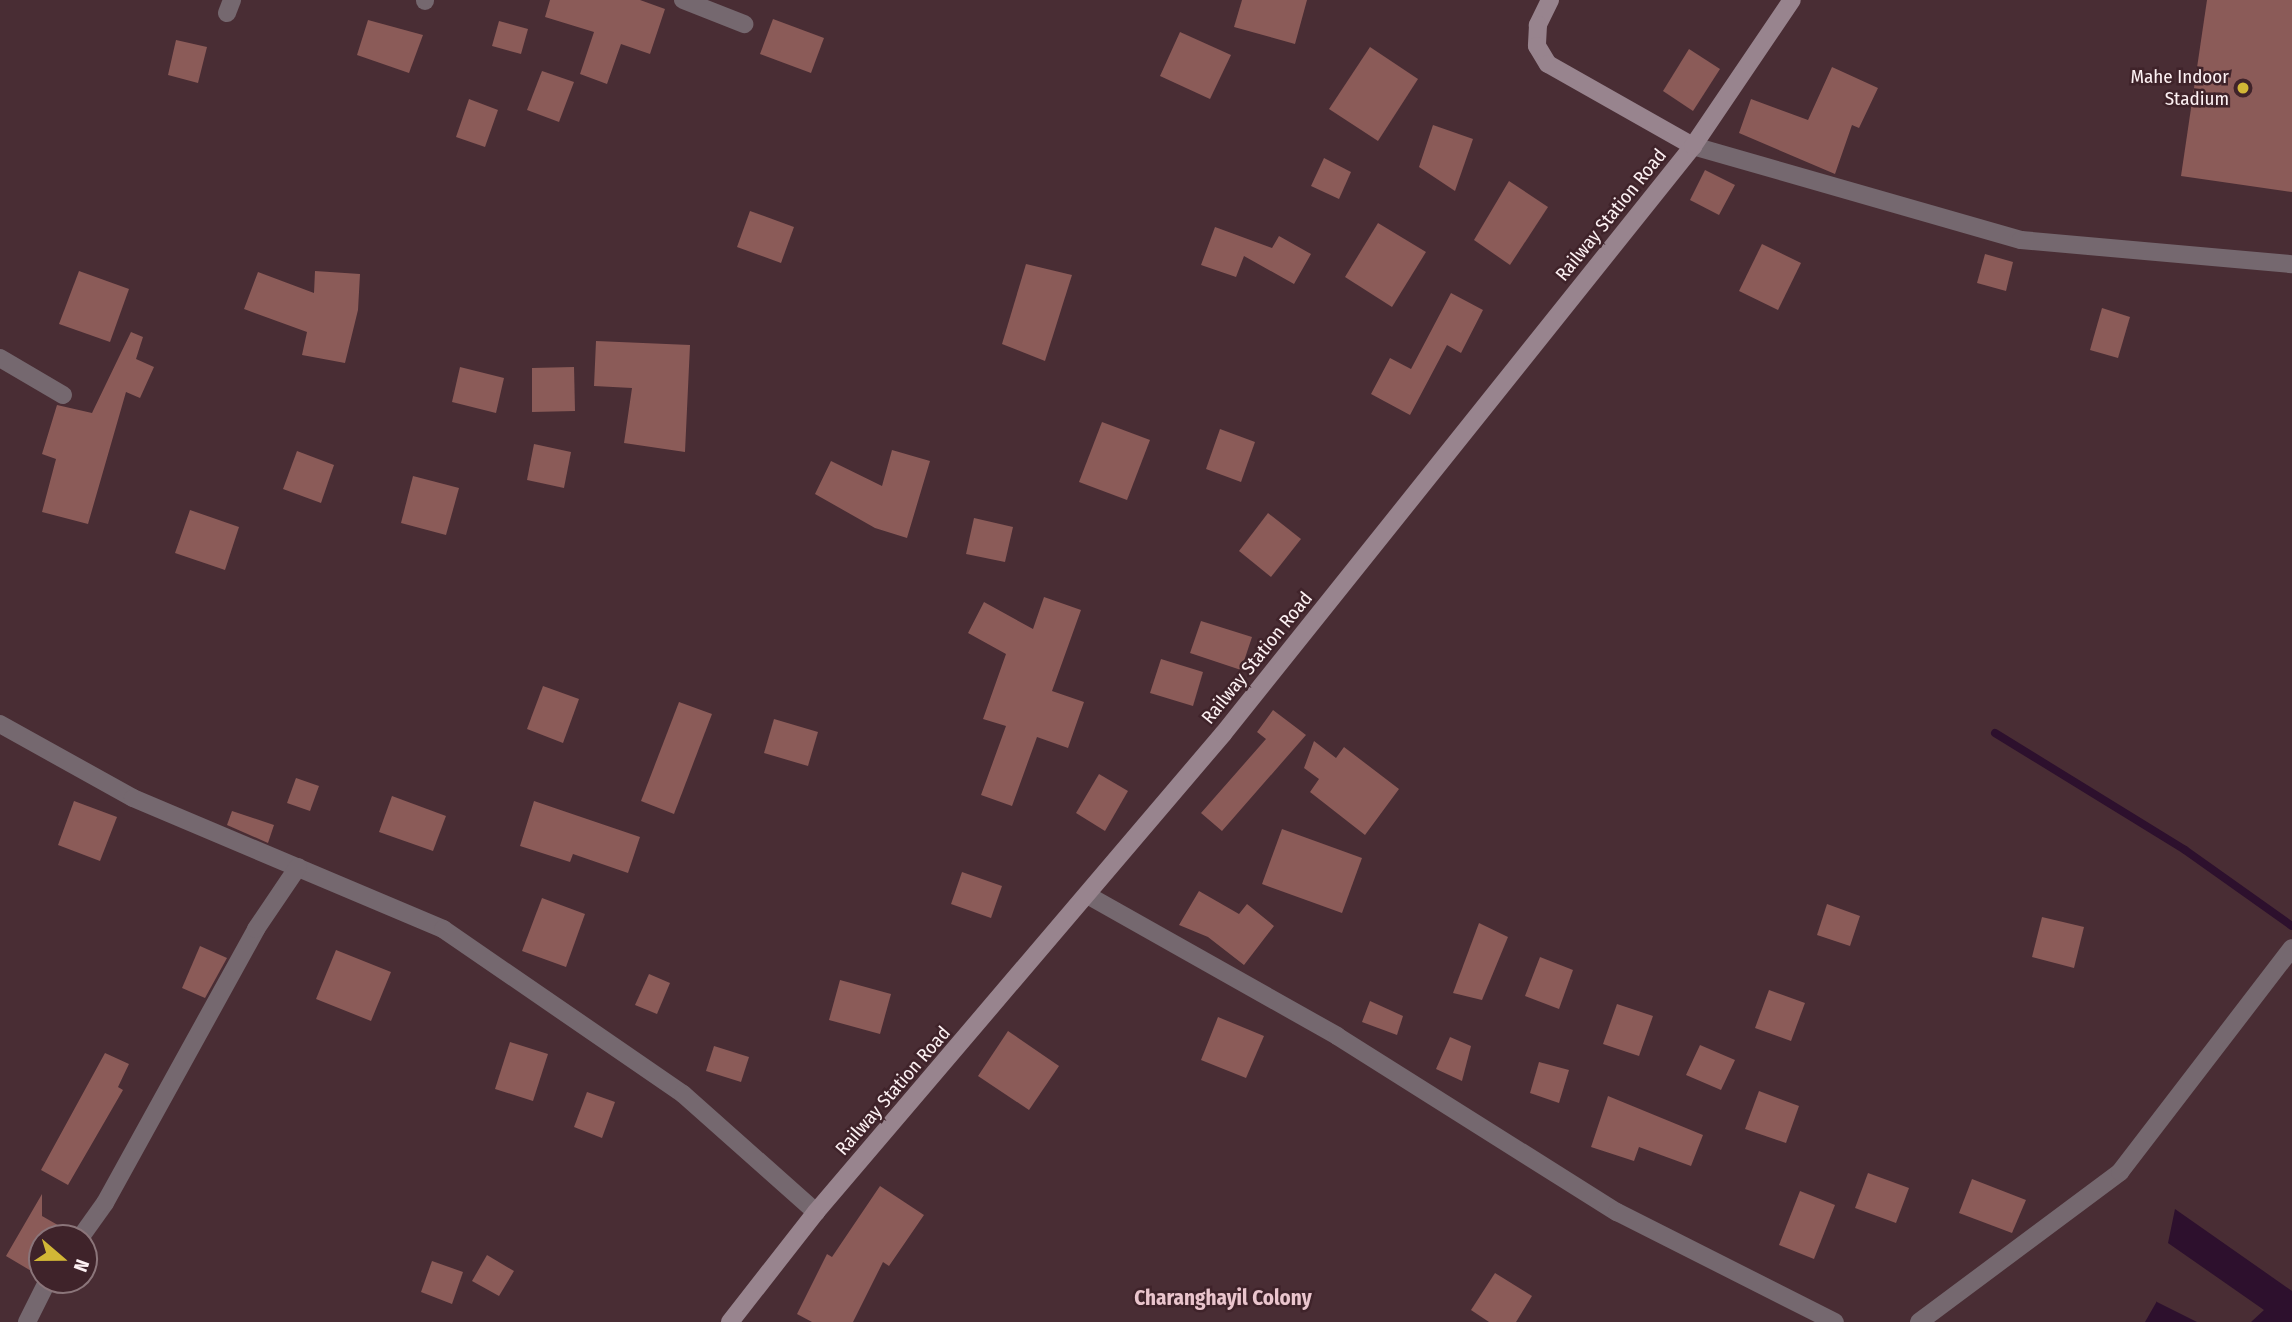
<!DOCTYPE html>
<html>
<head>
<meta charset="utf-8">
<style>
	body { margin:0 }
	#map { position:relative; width:2292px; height:1322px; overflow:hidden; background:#492d34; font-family:"Fira Sans Condensed",sans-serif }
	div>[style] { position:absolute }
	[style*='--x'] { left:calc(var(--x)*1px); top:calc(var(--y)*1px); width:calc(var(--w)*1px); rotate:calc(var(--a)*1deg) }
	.water>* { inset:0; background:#2d102d }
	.stream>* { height:8px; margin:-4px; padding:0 4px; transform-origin:4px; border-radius:4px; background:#2d102d }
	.building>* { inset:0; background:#8b5b58 }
	.street>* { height:18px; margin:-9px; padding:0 9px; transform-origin:9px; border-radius:9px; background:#75686f }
	.secondary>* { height:18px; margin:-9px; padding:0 9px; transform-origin:9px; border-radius:9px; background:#98848e }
	.dots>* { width:19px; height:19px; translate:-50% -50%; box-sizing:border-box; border:4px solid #3f232a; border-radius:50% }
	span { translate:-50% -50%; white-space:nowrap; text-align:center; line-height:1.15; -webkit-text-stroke:5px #3f232a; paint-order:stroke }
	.poi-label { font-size:19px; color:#fdf1f3 }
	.right { translate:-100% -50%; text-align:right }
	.street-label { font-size:19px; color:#fdf1f3 }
	.neighbourhood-label { font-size:21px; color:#eac5cd; font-weight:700 }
	.north { position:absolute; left:28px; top:1224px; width:70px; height:70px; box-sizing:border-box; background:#3f232a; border:2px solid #8b757a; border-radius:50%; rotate:110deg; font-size:19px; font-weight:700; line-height:28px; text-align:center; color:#fdf1f3 }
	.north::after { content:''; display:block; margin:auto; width:24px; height:32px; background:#d2b736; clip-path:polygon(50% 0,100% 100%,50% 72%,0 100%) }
</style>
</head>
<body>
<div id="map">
	<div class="water">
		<i style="clip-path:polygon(2175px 1209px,2292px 1291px,2292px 1322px,2251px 1322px,2264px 1310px,2168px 1243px)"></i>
		<i style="clip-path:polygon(2157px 1301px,2157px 1302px,2197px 1322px,2145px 1322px)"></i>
	</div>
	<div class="stream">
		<i style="--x:1995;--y:733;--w:223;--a:31.6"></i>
		<i style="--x:2185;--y:850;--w:131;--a:35.4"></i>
	</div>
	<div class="building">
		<i style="clip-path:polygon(550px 0,640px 0,665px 9px,650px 54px,621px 44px,607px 84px,580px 74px,594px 32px,545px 17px)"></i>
		<i style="clip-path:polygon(1242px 0,1307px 0,1295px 44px,1234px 27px)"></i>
		<i style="clip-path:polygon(2207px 0,2292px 0,2292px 192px,2181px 176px)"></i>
		<i style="clip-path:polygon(773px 19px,824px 38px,811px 73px,760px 54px)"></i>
		<i style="clip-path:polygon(368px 20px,423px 35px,409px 73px,357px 55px)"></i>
		<i style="clip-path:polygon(499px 21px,528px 29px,521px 54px,492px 46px)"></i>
		<i style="clip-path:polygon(1180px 32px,1231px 55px,1210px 99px,1160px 76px)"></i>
		<i style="clip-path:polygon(176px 40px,207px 47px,198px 83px,168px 75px)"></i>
		<i style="clip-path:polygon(1370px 47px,1418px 79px,1378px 141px,1329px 109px)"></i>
		<i style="clip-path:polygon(1689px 49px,1720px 69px,1693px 111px,1663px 91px)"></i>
		<i style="clip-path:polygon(1832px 67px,1878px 88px,1859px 128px,1852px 125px,1835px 174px,1739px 133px,1751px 99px,1808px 120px)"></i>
		<i style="clip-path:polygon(542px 71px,574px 82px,559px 122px,527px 110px)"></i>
		<i style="clip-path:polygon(469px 99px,498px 110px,485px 147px,456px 137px)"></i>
		<i style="clip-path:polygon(1433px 125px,1473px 139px,1455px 191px,1419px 167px)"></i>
		<i style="clip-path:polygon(1324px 158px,1351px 172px,1339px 199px,1311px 186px)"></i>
		<i style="clip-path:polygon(1705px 170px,1735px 185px,1719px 215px,1690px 200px)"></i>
		<i style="clip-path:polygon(1509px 181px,1548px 207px,1510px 265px,1474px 240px)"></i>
		<i style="clip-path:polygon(750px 211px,794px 227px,781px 263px,737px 247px)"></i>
		<i style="clip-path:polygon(1378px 223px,1426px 252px,1392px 307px,1345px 277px)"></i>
		<i style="clip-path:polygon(1215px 227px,1272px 248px,1279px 236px,1311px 254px,1294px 284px,1244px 256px,1236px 277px,1201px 265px)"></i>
		<i style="clip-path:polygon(1762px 244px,1801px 263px,1778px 310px,1739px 291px)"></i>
		<i style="clip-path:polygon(1985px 254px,2013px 262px,2006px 291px,1977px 283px)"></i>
		<i style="clip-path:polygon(1026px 264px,1072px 275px,1045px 361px,1002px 344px)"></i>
		<i style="clip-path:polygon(79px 271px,129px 289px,110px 342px,59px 324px)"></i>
		<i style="clip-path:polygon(315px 271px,360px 274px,358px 310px,345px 363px,302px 355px,307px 332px,244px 309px,258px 272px,314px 293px)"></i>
		<i style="clip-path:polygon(1451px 293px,1483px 310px,1461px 353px,1447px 345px,1410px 415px,1371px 394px,1390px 358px,1411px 369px)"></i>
		<i style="clip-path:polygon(2102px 308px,2130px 317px,2118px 358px,2090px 350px)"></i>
		<i style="clip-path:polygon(131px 332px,143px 337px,136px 359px,154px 367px,140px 398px,126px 392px,88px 524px,42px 512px,56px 459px,42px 454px,57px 405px,92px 413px)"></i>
		<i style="clip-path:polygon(596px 341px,690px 345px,685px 452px,624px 443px,632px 388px,594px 386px)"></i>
		<i style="clip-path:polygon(460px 367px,504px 378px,496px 413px,452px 402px)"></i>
		<i style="clip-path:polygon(574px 367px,575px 411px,532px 412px,532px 368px)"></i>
		<i style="clip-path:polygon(1102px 422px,1150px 440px,1127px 500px,1079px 482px)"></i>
		<i style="clip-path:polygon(1220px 429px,1255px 442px,1241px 482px,1206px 469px)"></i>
		<i style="clip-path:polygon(534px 444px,571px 452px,564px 488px,527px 480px)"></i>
		<i style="clip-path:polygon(892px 450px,930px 461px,907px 538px,875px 528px,815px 494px,831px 461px,882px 486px)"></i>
		<i style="clip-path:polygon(297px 451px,334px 465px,321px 503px,283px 489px)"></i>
		<i style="clip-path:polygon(413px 476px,459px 488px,446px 535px,401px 523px)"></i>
		<i style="clip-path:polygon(190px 510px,239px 527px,225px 570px,175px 553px)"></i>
		<i style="clip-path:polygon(1268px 513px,1301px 539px,1271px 577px,1239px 551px)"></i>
		<i style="clip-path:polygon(974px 518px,1013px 527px,1005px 562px,966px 554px)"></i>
		<i style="clip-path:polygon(1044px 597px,1081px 610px,1052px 691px,1084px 702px,1068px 748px,1037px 737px,1012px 806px,981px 795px,1006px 726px,983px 719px,1006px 654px,968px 633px,984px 602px,1033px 629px)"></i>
		<i style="clip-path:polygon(1201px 621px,1252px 637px,1241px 670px,1190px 653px)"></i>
		<i style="clip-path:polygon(1161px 659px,1203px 672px,1193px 706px,1150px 693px)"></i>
		<i style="clip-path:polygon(543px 686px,579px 699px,563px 743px,527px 729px)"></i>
		<i style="clip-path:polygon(679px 702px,712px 714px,674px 814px,641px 801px)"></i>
		<i style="clip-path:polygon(1273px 710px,1306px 735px,1222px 831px,1201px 813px,1266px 739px,1257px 732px)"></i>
		<i style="clip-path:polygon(774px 719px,818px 732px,808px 766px,764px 753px)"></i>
		<i style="clip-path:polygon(1314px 741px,1336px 758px,1344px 747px,1399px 789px,1365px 835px,1310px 792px,1319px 779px,1304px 768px)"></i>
		<i style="clip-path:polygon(1099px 774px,1128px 791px,1105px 831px,1076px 813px)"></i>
		<i style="clip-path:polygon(296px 778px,319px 786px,310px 811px,287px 803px)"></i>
		<i style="clip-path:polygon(392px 796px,446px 816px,433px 851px,379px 832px)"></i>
		<i style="clip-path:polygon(74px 801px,117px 817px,100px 861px,58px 845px)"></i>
		<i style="clip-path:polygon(534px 801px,640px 837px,628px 873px,573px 854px,570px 862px,520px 846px)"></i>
		<i style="clip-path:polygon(232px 811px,274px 825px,268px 843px,227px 825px)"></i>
		<i style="clip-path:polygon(1282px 829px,1362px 858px,1342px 913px,1262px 884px)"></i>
		<i style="clip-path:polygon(962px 872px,1002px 886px,991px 918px,951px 904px)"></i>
		<i style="clip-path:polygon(1199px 891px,1239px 914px,1247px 904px,1274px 926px,1244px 965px,1208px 937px,1179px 925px)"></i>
		<i style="clip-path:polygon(542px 898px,585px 914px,566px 967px,522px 951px)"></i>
		<i style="clip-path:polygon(1827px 904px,1860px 916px,1850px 946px,1817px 935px)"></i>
		<i style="clip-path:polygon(2042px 917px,2084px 927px,2074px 968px,2032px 957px)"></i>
		<i style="clip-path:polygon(1479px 923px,1508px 937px,1482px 1000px,1453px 993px)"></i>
		<i style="clip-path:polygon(200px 946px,227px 958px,205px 998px,182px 988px)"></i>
		<i style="clip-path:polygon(336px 950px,391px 972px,371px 1021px,316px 999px)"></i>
		<i style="clip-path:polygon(1540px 957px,1573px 970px,1559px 1009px,1525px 996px)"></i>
		<i style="clip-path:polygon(649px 974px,670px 983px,657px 1014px,635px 1005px)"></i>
		<i style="clip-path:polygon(840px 980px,891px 994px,880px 1034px,829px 1020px)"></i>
		<i style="clip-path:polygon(1769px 990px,1805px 1003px,1791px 1041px,1755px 1028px)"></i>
		<i style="clip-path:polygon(1370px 1001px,1403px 1016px,1397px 1035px,1362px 1022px)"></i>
		<i style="clip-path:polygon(1617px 1004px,1653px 1016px,1639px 1056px,1603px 1044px)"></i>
		<i style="clip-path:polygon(1218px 1017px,1264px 1036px,1246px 1078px,1201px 1060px)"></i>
		<i style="clip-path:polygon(1008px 1031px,1059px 1066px,1029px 1110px,978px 1076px)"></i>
		<i style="clip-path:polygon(1450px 1037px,1471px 1046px,1462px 1081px,1436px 1069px)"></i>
		<i style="clip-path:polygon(510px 1042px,548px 1054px,533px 1101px,495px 1089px)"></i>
		<i style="clip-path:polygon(1700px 1045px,1735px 1060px,1721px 1090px,1686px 1075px)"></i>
		<i style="clip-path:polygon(714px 1046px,749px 1057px,741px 1082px,706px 1071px)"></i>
		<i style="clip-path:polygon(105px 1053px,129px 1064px,118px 1087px,123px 1090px,68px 1185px,41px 1170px)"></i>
		<i style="clip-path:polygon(1539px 1062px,1569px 1070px,1559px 1103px,1530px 1093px)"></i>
		<i style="clip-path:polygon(1759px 1091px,1799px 1106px,1786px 1143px,1745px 1129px)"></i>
		<i style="clip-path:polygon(587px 1092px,615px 1102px,602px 1138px,574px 1127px)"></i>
		<i style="clip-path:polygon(1608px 1096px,1703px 1135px,1691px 1166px,1639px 1147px,1634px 1161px,1591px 1147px)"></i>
		<i style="clip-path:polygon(1868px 1173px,1909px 1188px,1896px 1223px,1855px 1208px)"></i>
		<i style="clip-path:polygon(1972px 1179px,2026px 1200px,2012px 1233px,1959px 1213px)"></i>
		<i style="clip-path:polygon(880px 1186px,924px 1215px,889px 1266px,883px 1262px,853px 1322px,812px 1322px,797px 1314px,827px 1254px,832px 1257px)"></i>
		<i style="clip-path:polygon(1800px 1191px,1835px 1205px,1814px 1259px,1779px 1245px)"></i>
		<i style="clip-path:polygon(42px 1194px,42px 1216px,70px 1232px,69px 1238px,42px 1238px,38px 1275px,6px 1256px)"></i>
		<i style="clip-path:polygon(487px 1255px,514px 1271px,499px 1296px,472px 1281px)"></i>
		<i style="clip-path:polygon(432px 1261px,463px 1272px,452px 1304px,421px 1292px)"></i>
		<i style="clip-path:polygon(1495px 1273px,1532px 1296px,1516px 1322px,1489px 1322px,1471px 1310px)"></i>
	</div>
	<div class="street">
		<i style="--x:683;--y:0;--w:66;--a:21.5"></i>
		<i style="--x:425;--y:1;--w:1;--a:-90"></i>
		<i style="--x:227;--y:13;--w:14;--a:-69"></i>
		<i style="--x:1693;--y:146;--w:341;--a:16"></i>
		<i style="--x:2021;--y:240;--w:272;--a:5.1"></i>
		<i style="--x:0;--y:358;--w:73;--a:30.4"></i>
		<i style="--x:0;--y:724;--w:152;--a:29.1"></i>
		<i style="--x:133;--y:798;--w:337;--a:22.9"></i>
		<i style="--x:443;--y:929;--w:291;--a:34.5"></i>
		<i style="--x:683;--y:1094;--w:178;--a:41.6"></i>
		<i style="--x:1089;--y:896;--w:285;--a:29.4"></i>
		<i style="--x:1337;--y:1036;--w:331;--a:32.2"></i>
		<i style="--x:1617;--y:1212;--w:244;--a:26.8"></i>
		<i style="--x:80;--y:1238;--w:43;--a:-54.5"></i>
		<i style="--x:105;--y:1203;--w:313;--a:-61.1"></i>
		<i style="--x:256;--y:929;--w:75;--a:-55.9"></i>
		<i style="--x:27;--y:1322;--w:47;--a:-63.4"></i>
		<i style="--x:1919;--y:1322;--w:251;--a:-36.7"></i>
		<i style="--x:2120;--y:1172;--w:282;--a:-52.5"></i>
	</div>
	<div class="secondary">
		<i style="--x:1550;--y:0;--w:28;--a:116"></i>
		<i style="--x:1538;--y:25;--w:21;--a:93"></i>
		<i style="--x:1537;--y:46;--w:21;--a:59"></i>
		<i style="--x:1548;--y:64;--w:167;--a:29.5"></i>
		<i style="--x:730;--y:1322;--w:140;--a:-52"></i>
		<i style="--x:816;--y:1212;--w:628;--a:-49.59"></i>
		<i style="--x:1223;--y:734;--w:753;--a:-51.36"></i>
		<i style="--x:1693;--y:146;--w:176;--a:-55.9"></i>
	</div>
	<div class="dots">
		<i style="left:2243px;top:88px;background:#d2b736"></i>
	</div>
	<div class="poi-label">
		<span class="right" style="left:2229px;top:88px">Mahe Indoor<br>Stadium</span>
	</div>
	<div class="street-label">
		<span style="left:1611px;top:215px;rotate:-51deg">Railway Station Road</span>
		<span style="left:1257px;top:658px;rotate:-51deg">Railway Station Road</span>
		<span style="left:893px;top:1091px;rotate:-49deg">Railway Station Road</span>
	</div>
	<div class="neighbourhood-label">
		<span style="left:1223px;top:1298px">Charanghayil Colony</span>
	</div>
	<div class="north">N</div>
</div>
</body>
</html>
